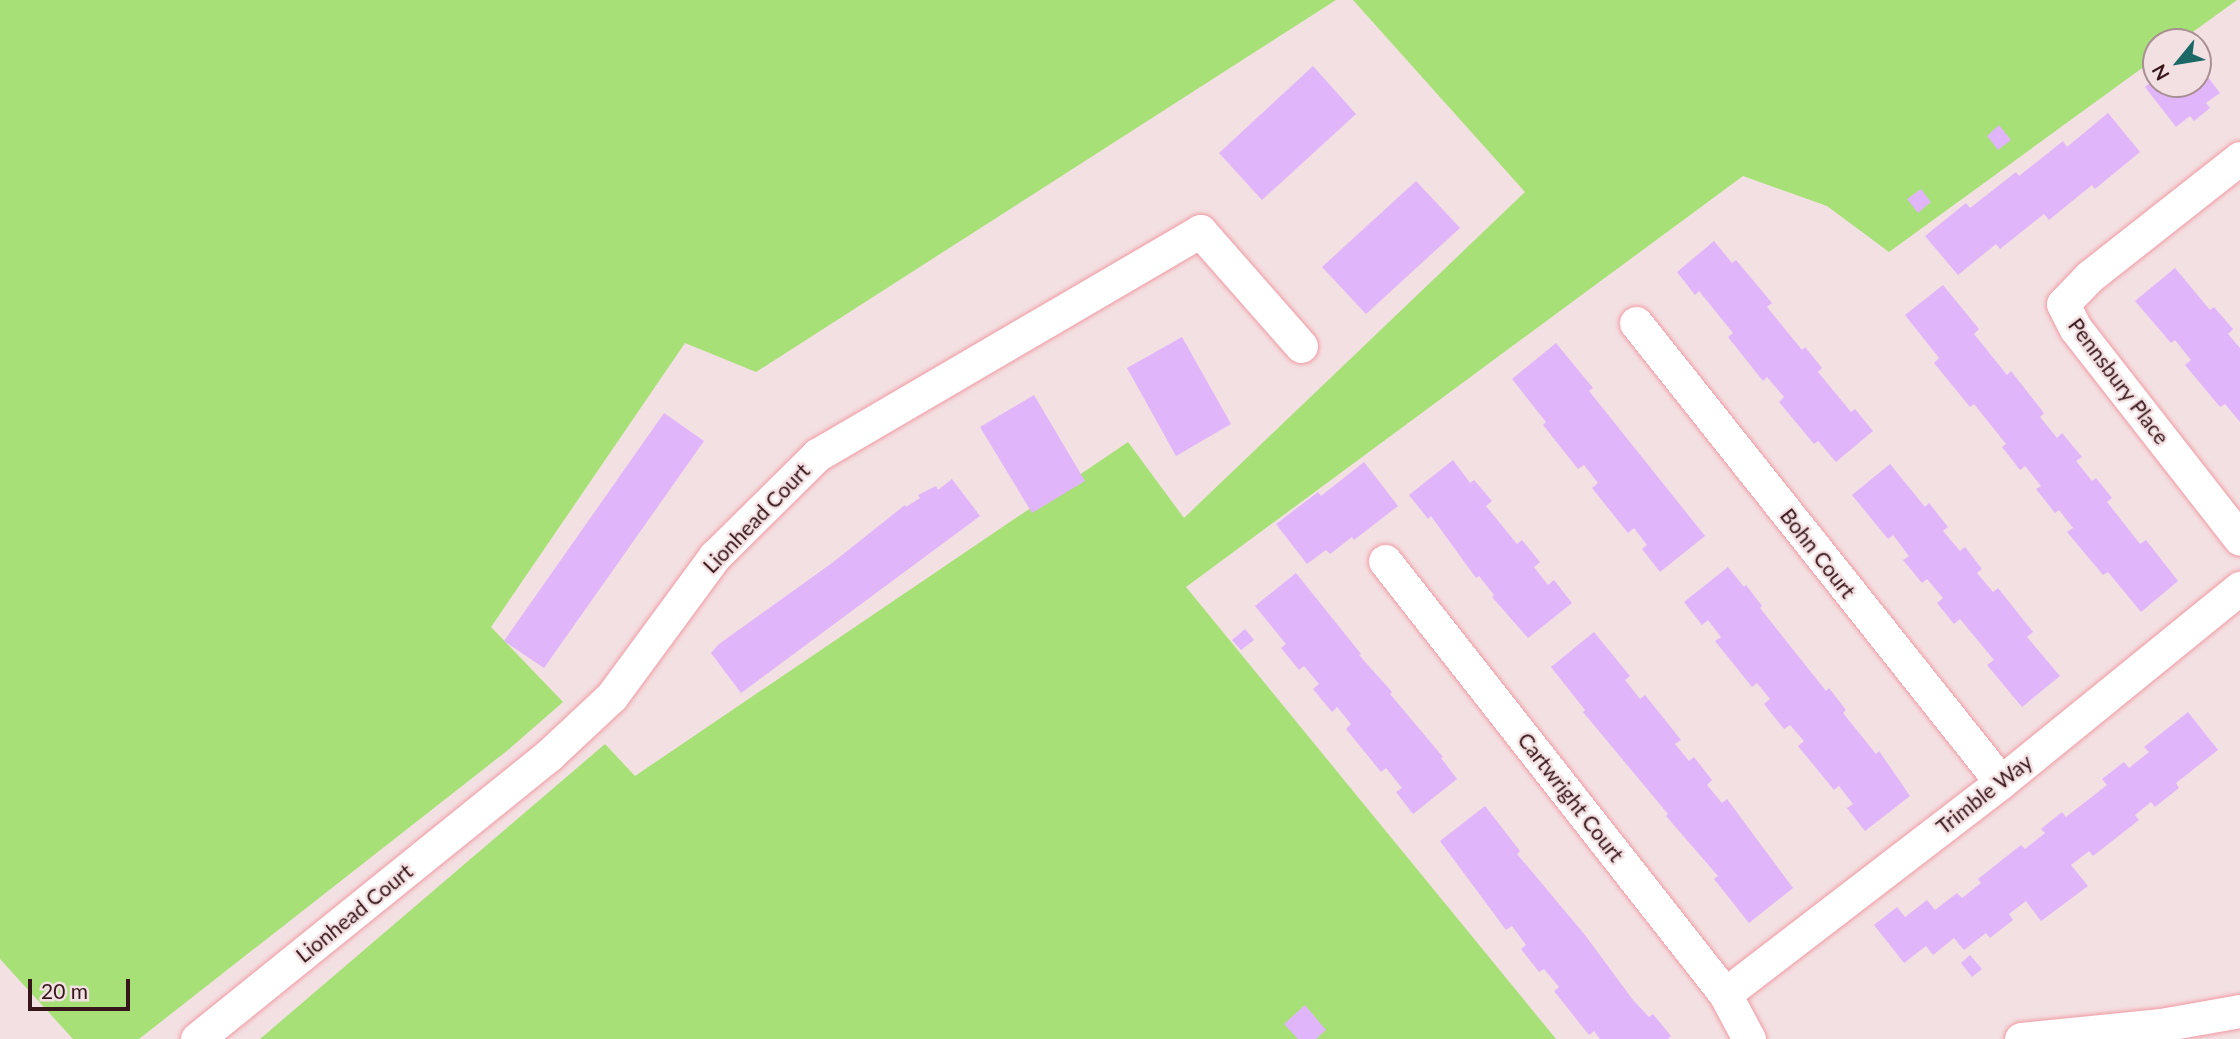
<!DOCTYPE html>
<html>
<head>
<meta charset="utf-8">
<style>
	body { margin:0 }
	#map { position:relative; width:2240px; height:1039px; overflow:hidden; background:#f3e0e2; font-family:Lato,sans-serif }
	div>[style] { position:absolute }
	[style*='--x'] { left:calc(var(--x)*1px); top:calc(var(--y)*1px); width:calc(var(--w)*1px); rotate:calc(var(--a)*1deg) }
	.green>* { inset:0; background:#a7e076 }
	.building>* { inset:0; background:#e0b5fa }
	.roads { filter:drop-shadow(0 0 2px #f19aa4) drop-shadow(0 0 2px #f19aa4) }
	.minor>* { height:33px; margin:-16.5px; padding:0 16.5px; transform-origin:16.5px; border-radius:16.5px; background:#fff }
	span { translate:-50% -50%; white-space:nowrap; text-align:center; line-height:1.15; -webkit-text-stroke:5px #f3e0e2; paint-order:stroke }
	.street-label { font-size:21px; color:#37161b }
	.north { position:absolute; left:2142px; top:28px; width:70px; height:70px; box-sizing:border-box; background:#f3e0e2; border:2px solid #a88f92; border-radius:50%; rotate:240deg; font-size:19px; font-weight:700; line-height:28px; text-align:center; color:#37161b }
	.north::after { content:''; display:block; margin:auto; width:24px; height:32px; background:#1b6866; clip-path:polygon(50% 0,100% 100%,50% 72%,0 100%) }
	.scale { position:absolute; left:28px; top:979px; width:102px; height:32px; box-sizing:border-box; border:4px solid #37161b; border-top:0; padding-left:9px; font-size:21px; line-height:24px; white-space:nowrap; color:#37161b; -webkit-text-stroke:5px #f3e0e2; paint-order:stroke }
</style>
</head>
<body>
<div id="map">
	<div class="green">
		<i style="clip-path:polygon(0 0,1336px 0,756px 372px,685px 343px,491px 627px,563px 702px,508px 750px,139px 1039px,73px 1039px,0 959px)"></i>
		<i style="clip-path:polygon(1353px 0,2237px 0,2179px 42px,2156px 42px,2156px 58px,1889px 252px,1827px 206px,1743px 176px,1186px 587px,1556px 1039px,260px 1039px,605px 744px,635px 776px,1128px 442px,1184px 518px,1525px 192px)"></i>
	</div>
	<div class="building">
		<i style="clip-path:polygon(2198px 64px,2220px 93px,2206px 103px,2210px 108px,2194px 121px,2190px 116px,2176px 127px,2145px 87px,2156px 78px,2156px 84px,2198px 84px)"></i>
		<i style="clip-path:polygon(1313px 66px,1356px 114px,1262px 200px,1219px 153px)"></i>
		<i style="clip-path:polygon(2108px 113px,2140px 152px,2095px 189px,2092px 185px,2049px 220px,2044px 214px,2000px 249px,1996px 244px,1958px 275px,1925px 236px,1966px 203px,1970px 208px,2016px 172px,2019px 176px,2063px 141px,2067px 147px)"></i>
		<i style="clip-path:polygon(1999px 125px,2011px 140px,1998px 150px,1987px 136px)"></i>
		<i style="clip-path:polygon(1416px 181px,1460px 228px,1366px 314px,1322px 267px)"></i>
		<i style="clip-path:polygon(1921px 189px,1931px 202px,1918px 213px,1907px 199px)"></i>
		<i style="clip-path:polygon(1714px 241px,1732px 263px,1736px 260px,1772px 303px,1767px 307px,1802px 350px,1805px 347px,1822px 368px,1818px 372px,1851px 412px,1855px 409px,1873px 431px,1836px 462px,1818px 441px,1814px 444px,1779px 402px,1784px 397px,1767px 377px,1763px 381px,1728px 337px,1733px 333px,1699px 291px,1695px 295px,1677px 272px)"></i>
		<i style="clip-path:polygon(2175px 268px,2210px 310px,2214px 307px,2233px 329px,2228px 334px,2240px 348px,2240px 422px,2225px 404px,2220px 407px,2185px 365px,2191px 360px,2175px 340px,2171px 343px,2135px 301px)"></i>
		<i style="clip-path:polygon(1943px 285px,1979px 329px,1974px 334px,2007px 375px,2011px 371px,2044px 413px,2040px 417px,2057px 438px,2062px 433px,2082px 457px,2076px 461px,2092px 481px,2096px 478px,2112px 498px,2107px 502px,2140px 544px,2146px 540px,2178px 581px,2141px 612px,2108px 572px,2103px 575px,2067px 532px,2073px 528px,2059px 510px,2055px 513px,2036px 489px,2041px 486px,2025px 466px,2020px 470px,2002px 447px,2006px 444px,1974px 404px,1970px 407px,1934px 363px,1939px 358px,1905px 315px)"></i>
		<i style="clip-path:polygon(1182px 337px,1231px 424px,1176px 456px,1127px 368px)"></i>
		<i style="clip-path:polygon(1556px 343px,1593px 388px,1589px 391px,1705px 536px,1660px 572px,1642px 549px,1647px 545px,1634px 528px,1628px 533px,1592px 488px,1598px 483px,1584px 465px,1578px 469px,1543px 425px,1546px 422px,1512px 379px)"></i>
		<i style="clip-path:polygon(1034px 395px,1085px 481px,1032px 513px,980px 427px)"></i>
		<i style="clip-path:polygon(664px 413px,704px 441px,544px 668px,504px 641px)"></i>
		<i style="clip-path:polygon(1453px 460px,1470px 483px,1474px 480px,1492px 501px,1486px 506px,1517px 544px,1522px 540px,1540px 562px,1534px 567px,1548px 585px,1554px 580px,1572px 603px,1528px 638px,1492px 597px,1494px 595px,1479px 576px,1476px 578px,1431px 516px,1428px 519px,1409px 495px)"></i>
		<i style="clip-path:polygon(1364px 462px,1398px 506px,1354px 540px,1352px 537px,1330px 554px,1326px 550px,1307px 564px,1276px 524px,1318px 492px,1321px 496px)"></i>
		<i style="clip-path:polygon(1890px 464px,1925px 507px,1929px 503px,1948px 527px,1943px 531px,1960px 551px,1965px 547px,1982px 569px,1977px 573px,1993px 592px,1998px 588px,2033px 632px,2027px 637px,2060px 676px,2022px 707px,1987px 665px,1994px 660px,1960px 619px,1954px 624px,1937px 603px,1943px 598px,1927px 579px,1922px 583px,1903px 560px,1909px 556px,1893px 535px,1888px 539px,1852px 495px)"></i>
		<i style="clip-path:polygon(952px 479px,980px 516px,741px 693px,711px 653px,719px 644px,832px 563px,905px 505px,906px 507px,920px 498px,918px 495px,936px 486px,938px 490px)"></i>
		<i style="clip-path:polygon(1728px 567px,1744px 587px,1746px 585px,1762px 606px,1760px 608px,1826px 691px,1829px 688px,1846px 710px,1843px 713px,1876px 754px,1879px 751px,1910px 796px,1865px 831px,1847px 808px,1853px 804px,1839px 786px,1834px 790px,1798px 746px,1804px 741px,1790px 725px,1784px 729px,1764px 704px,1770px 699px,1757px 683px,1752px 687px,1715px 641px,1721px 637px,1708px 620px,1702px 625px,1684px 602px)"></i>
		<i style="clip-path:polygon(1296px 573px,1361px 654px,1359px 655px,1392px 692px,1390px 694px,1443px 757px,1441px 758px,1457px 779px,1413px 814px,1396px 792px,1402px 788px,1386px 768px,1381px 772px,1346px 729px,1351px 724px,1337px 707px,1332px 712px,1313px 689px,1319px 684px,1304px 666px,1299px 670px,1281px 648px,1286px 644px,1255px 606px)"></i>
		<i style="clip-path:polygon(1245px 629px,1254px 640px,1241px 650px,1232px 640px)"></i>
		<i style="clip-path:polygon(1594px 632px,1630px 676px,1625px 680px,1640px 699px,1645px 695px,1681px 740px,1675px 744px,1689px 761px,1694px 757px,1712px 780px,1707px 785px,1722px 803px,1727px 799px,1793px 888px,1749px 923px,1714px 879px,1718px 876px,1666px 816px,1668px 814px,1583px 712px,1585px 710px,1551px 667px)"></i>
		<i style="clip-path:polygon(2188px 712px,2218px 750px,2176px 783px,2179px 788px,2155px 807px,2151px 802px,2135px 815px,2139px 820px,2093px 856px,2089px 851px,2071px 865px,2088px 886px,2041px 921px,2026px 901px,2009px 914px,2013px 920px,1990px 938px,1986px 933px,1964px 950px,1954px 938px,1933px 955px,1926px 946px,1904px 963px,1874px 925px,1897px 907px,1905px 917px,1927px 900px,1935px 910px,1957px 893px,1962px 898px,1981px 883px,1978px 879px,2021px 845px,2025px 849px,2045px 833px,2041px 829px,2062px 812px,2066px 817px,2107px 785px,2102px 779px,2124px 762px,2129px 768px,2149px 752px,2144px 747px)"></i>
		<i style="clip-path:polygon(1485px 806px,1520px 851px,1517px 854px,1585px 935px,1633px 1000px,1649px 1017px,1653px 1014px,1671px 1036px,1668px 1039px,1600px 1039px,1594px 1031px,1589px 1035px,1554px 991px,1559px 987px,1544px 969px,1539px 972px,1521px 949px,1526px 945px,1512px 926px,1506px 930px,1440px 841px)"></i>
		<i style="clip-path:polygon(1970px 955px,1982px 969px,1972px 977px,1961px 963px)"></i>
		<i style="clip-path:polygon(1305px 1005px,1326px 1030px,1316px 1039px,1298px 1039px,1284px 1024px)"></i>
	</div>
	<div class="roads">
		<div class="minor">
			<i style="--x:2240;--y:158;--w:192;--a:141.8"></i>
			<i style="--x:2089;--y:277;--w:37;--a:134"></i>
			<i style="--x:2063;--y:304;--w:28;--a:63"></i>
			<i style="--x:2076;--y:329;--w:266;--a:52"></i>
			<i style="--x:1636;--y:323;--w:586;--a:51.51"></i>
			<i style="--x:1385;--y:561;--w:551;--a:51.86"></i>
			<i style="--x:1725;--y:994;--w:51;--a:61.9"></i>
			<i style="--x:1725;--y:994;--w:348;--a:-37.5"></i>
			<i style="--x:2001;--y:782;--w:308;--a:-39.1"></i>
			<i style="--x:197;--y:1039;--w:452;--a:-38.9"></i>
			<i style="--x:549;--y:755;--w:86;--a:-43.1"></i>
			<i style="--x:612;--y:696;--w:174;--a:-53.7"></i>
			<i style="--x:715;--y:556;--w:144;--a:-44.7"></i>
			<i style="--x:817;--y:455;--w:444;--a:-30.3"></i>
			<i style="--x:1200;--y:231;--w:153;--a:48.7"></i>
			<i style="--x:2021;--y:1039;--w:141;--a:-5.7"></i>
			<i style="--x:2161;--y:1025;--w:80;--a:-10"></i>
		</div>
	</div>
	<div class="street-label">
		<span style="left:2119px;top:381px;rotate:53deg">Pennsbury Place</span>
		<span style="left:756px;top:518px;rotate:-46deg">Lionhead Court</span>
		<span style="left:1818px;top:553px;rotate:52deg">Bohn Court</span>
		<span style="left:1984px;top:794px;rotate:-38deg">Trimble Way</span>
		<span style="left:1571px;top:797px;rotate:52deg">Cartwright Court</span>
		<span style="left:354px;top:913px;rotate:-39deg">Lionhead Court</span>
	</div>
	<div class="north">N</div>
	<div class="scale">20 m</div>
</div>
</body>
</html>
